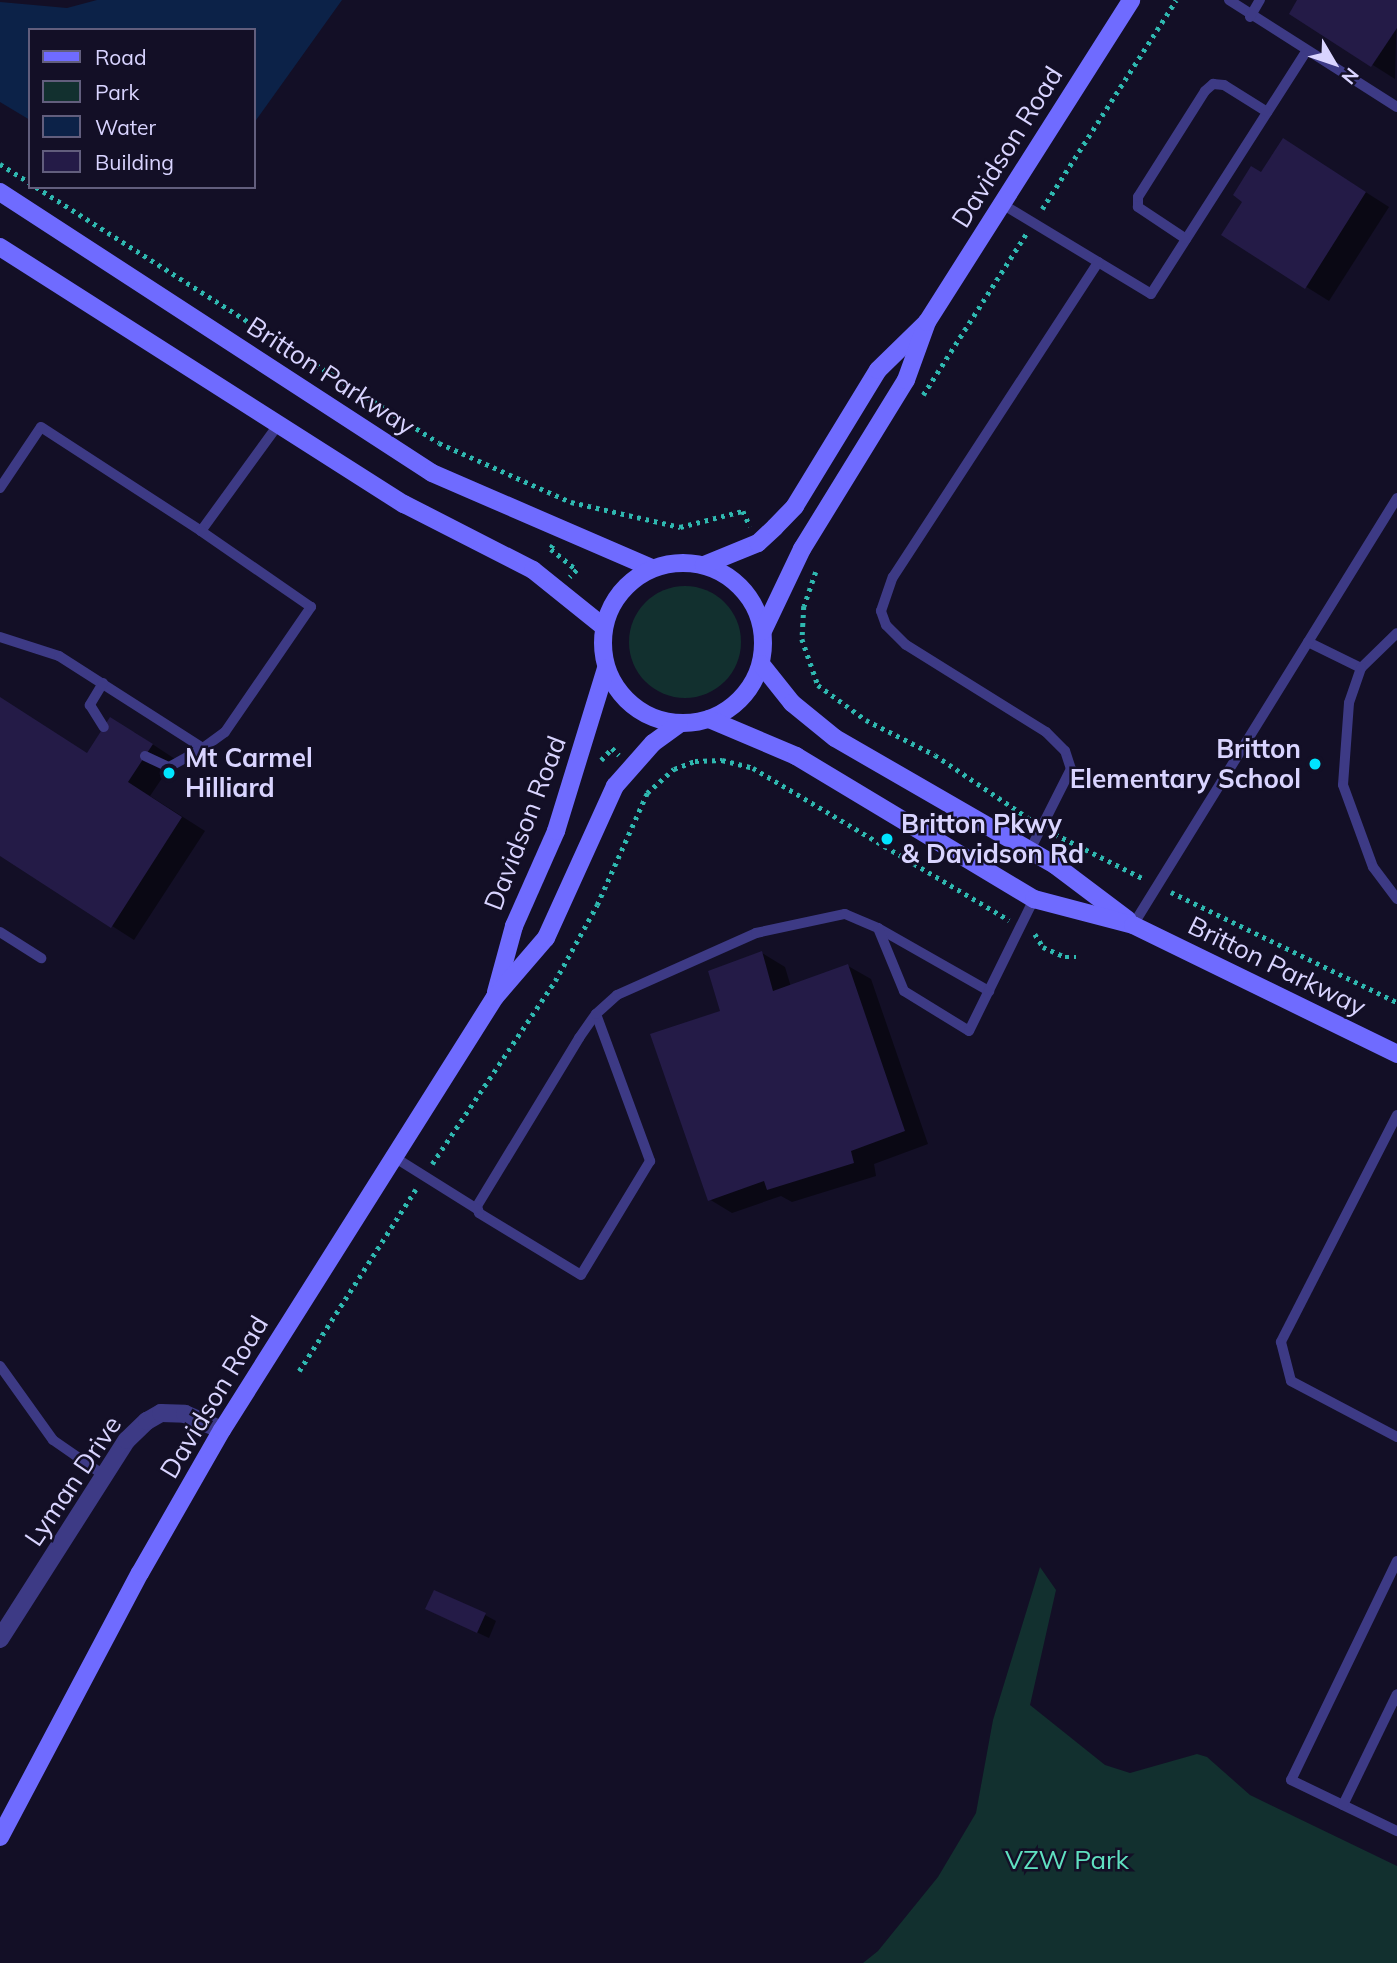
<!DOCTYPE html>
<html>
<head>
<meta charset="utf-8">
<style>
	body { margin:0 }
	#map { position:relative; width:1397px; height:1963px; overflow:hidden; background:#130f26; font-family:Mulish,sans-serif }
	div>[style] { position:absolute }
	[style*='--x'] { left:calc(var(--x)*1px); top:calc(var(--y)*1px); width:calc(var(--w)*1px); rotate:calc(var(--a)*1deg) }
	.green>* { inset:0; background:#12302f }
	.round { border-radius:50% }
	.water>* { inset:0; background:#0c2248 }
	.shadow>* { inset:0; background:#0007 }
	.building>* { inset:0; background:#241b47 }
	.path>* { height:4.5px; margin-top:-2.25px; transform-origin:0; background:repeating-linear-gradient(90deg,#2fb8b0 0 3.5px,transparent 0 8.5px) }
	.service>* { height:10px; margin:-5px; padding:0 5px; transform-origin:5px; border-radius:5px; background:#3d3a85 }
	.minor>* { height:18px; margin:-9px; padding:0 9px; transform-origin:9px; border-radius:9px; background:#3d3a85 }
	.secondary>* { height:18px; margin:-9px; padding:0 9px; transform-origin:9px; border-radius:9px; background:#6f6bff }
	.secondary>.ring { margin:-9px; padding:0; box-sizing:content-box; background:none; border:18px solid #6f6bff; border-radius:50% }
	.dots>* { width:19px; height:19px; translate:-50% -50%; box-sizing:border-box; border:4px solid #130f26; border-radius:50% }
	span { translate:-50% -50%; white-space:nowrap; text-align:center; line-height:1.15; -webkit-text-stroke:5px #130f26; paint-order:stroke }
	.street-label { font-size:26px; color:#d9d4ff }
	.poi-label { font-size:26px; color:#d9d4ff; font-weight:700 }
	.right { translate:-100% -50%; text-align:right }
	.left { translate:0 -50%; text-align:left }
	.park-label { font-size:26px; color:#5fe0c0 }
	.legend { position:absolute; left:28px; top:28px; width:228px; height:161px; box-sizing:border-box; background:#130f26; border:2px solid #625e7d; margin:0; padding:9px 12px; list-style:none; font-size:21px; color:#d9d4ff }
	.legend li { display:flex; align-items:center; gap:14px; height:35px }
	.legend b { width:35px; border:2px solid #625e7d }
	.north { position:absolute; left:1299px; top:28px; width:70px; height:70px; -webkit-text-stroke:5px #130f26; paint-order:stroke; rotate:129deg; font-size:19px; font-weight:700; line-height:28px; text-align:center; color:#d9d4ff }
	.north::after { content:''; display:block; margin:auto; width:24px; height:32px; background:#d9d4ff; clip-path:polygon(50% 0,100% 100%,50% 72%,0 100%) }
</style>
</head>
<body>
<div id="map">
	<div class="green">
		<i class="round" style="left:629px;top:586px;width:112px;height:112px"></i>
		<i style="clip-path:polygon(1040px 1567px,1056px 1590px,1030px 1705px,1105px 1765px,1130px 1773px,1197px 1754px,1207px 1757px,1250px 1795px,1397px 1866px,1397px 1963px,863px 1963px,878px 1951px,938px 1877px,976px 1813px,993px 1720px)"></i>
	</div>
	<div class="water">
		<i style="clip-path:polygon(97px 0,342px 0,254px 123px,254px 30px,30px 30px,30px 120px,0 102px,0 2px,67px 8px)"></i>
	</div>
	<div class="shadow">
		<i style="clip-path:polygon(1299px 0,1397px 0,1395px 79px,1291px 13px)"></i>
		<i style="clip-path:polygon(1306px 154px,1389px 207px,1329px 301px,1223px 235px,1262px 174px)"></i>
		<i style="clip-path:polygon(0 698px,88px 755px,134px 732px,175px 759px,150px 796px,205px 831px,134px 940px,0 854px)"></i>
		<i style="clip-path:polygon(762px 953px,785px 967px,791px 987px,848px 966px,871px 979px,928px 1144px,874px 1164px,876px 1176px,792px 1202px,781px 1196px,732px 1213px,709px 1199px,722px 1012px)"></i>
		<i style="clip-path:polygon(427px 1609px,485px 1615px,496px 1621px,489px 1638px)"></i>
	</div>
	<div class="building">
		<i style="clip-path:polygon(1297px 0,1397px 0,1397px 28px,1371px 67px,1289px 14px)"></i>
		<i style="clip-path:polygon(1283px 138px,1366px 192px,1305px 289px,1221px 235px,1242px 202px,1233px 195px,1251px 166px,1261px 172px)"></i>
		<i style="clip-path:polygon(0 697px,87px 753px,110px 717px,153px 744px,128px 782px,182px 817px,111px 928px,0 856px)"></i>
		<i style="clip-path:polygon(762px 951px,773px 991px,848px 964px,905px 1131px,851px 1151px,854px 1163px,767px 1190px,764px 1181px,708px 1201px,650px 1034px,720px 1011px,708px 971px)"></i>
		<i style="clip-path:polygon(434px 1590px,486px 1613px,477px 1633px,425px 1609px)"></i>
	</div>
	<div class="path">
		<i style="--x:0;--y:164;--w:36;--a:32"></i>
		<i style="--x:36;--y:187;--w:477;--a:32.4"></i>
		<i style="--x:439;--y:443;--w:145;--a:24.1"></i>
		<i style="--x:571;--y:502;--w:112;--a:12.9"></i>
		<i style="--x:680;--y:527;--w:65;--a:-14.3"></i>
		<i style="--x:743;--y:511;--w:17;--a:65"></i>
		<i style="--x:1042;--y:209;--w:248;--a:-57.3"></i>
		<i style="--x:923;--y:395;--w:191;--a:-57.4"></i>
		<i style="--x:553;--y:545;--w:4;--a:117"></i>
		<i style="--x:551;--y:549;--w:33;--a:39"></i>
		<i style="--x:577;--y:570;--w:10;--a:135"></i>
		<i style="--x:816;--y:572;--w:36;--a:109"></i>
		<i style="--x:804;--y:606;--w:33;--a:93"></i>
		<i style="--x:802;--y:639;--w:49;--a:70.8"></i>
		<i style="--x:818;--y:685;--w:59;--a:36.1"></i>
		<i style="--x:866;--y:720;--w:77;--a:26.9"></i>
		<i style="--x:935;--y:755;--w:115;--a:34"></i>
		<i style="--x:601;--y:760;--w:16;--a:-47"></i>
		<i style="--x:612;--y:748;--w:10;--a:45"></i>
		<i style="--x:1055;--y:834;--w:100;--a:26.8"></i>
		<i style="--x:1171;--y:892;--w:251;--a:26"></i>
		<i style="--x:1035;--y:934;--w:15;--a:58"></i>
		<i style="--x:1043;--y:947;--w:24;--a:24"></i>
		<i style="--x:1065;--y:957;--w:11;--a:0"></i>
		<i style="--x:432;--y:1164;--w:220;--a:-56.1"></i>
		<i style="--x:555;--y:981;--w:87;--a:-61.1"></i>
		<i style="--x:597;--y:905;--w:123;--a:-65.9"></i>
		<i style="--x:647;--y:793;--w:36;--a:-42"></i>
		<i style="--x:674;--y:769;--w:22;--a:-21"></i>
		<i style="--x:695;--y:761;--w:27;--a:-2"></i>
		<i style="--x:722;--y:760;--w:32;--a:14"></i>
		<i style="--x:753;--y:768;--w:298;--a:30.7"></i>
		<i style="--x:299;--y:1371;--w:216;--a:-57.3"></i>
	</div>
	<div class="service">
		<i style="--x:1229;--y:0;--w:199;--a:32.5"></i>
		<i style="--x:1250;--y:17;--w:20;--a:-60"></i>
		<i style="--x:1002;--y:204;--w:174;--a:31.1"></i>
		<i style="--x:1151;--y:294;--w:287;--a:-57.4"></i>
		<i style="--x:1186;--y:239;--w:58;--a:-146.3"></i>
		<i style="--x:1138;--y:207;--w:10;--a:-90"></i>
		<i style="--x:1138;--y:197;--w:125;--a:-57.7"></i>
		<i style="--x:1205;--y:91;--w:11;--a:-41"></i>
		<i style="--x:1213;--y:84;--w:11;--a:5"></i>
		<i style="--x:1224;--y:85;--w:51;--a:32.1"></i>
		<i style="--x:0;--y:488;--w:73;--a:-56.1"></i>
		<i style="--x:41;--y:427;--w:191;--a:33"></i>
		<i style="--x:201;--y:531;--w:131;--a:-54"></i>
		<i style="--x:0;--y:637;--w:62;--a:17.9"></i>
		<i style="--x:59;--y:656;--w:171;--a:32.6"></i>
		<i style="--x:203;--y:748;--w:27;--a:-36"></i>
		<i style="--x:225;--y:732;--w:152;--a:-55.5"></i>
		<i style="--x:311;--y:607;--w:134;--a:-145.4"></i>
		<i style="--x:1308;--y:642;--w:59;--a:26.1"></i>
		<i style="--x:1361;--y:668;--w:50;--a:-44.2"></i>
		<i style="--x:1361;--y:668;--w:37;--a:109"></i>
		<i style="--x:1349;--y:703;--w:82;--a:94.2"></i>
		<i style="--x:1343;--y:785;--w:87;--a:69.9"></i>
		<i style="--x:1373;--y:867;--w:40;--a:53"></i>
		<i style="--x:103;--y:683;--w:26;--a:121"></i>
		<i style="--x:90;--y:705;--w:26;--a:58"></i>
		<i style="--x:145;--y:756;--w:26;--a:25"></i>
		<i style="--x:169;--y:767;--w:39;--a:-29"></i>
		<i style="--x:1030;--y:850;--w:91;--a:-63.2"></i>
		<i style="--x:1071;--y:769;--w:19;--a:-108"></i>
		<i style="--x:1065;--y:751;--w:27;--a:-135"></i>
		<i style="--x:1046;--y:732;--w:165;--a:-148.1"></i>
		<i style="--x:906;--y:645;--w:28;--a:-135"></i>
		<i style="--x:886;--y:625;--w:15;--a:-110"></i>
		<i style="--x:881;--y:611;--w:36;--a:-71"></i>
		<i style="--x:893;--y:577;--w:376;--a:-56.9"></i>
		<i style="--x:1133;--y:925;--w:502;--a:-58.27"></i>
		<i style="--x:878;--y:928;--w:128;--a:29.6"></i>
		<i style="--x:0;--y:932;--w:49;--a:32.4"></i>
		<i style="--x:596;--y:1014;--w:157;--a:69.8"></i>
		<i style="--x:650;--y:1161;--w:133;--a:121.2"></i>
		<i style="--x:581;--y:1275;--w:119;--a:-148.7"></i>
		<i style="--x:479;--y:1213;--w:7;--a:-106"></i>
		<i style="--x:477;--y:1206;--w:197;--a:-58.7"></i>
		<i style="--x:579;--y:1038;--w:29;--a:-55"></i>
		<i style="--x:596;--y:1014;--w:28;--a:-42"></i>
		<i style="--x:617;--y:995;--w:152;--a:-24"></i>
		<i style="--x:756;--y:933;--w:91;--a:-12.1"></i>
		<i style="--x:845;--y:914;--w:36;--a:23"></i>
		<i style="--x:878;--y:928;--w:68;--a:67.6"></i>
		<i style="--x:904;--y:991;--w:76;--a:31.6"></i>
		<i style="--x:969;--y:1031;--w:147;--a:-63.8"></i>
		<i style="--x:1397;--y:1115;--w:255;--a:117.1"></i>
		<i style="--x:1281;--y:1342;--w:40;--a:75.6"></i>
		<i style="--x:1291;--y:1381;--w:120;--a:27.8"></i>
		<i style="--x:394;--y:1157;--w:98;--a:32.1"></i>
		<i style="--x:0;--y:1366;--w:91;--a:54.4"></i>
		<i style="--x:53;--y:1440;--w:63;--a:34.7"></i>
		<i style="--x:1397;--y:1561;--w:243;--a:115.8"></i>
		<i style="--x:1291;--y:1780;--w:118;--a:25.7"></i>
		<i style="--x:1343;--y:1805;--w:123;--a:-64.1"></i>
	</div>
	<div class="minor">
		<i style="--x:0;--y:1639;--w:236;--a:-57.5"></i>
		<i style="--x:127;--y:1440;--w:28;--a:-44"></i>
		<i style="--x:147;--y:1421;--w:16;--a:-30"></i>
		<i style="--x:161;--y:1413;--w:24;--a:2"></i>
		<i style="--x:185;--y:1414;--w:40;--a:23.4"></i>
	</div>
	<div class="secondary">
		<i style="--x:0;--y:192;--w:515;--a:33.04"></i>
		<i style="--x:432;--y:473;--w:240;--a:23.4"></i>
		<i style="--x:0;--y:247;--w:479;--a:32.5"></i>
		<i style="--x:404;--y:504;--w:145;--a:27.1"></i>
		<i style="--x:533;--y:570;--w:91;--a:38.8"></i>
		<i class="ring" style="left:603px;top:563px;width:142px;height:142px"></i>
		<i style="--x:704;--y:565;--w:58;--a:-22.2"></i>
		<i style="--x:758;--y:543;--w:23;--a:-43"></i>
		<i style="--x:775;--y:527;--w:29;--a:-46"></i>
		<i style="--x:795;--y:506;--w:159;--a:-58.6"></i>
		<i style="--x:878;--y:370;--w:66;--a:-44.4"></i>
		<i style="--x:763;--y:631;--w:91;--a:-64.6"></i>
		<i style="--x:802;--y:549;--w:198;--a:-58.4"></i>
		<i style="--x:906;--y:380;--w:62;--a:-70.1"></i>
		<i style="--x:927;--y:322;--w:381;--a:-57.6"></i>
		<i style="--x:761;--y:664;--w:50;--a:51.5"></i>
		<i style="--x:792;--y:703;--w:55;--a:39.1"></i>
		<i style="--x:835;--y:738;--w:254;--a:30"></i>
		<i style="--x:1055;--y:865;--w:91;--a:37"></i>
		<i style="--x:709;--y:719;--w:95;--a:23"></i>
		<i style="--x:796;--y:756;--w:278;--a:31"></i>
		<i style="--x:1034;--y:899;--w:102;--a:14.7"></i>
		<i style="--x:1133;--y:925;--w:294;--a:26"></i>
		<i style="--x:496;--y:992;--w:68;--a:-74.7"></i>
		<i style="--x:514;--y:926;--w:104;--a:-66.1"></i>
		<i style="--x:556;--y:831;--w:170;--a:-72.9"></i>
		<i style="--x:0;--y:1837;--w:299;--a:-62.1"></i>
		<i style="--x:140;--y:1573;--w:165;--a:-60.2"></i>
		<i style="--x:222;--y:1430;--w:512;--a:-57.77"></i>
		<i style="--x:495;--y:997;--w:78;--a:-49.2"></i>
		<i style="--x:546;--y:938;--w:167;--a:-65.6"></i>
		<i style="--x:615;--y:786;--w:57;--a:-48.5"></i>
		<i style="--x:653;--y:743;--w:32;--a:-36"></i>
	</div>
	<div class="dots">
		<i style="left:1315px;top:764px;background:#00e5ff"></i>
		<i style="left:169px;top:773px;background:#00e5ff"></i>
		<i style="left:887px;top:839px;background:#00e5ff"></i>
	</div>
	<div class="street-label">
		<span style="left:1007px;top:147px;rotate:-58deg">Davidson Road</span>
		<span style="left:331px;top:376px;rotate:33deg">Britton Parkway</span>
		<span style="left:525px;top:823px;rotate:-69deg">Davidson Road</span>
		<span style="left:1277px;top:966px;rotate:26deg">Britton Parkway</span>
		<span style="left:214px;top:1397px;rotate:-59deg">Davidson Road</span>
		<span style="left:73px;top:1481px;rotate:-56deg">Lyman Drive</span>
	</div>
	<div class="poi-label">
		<span class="right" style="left:1301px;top:764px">Britton<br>Elementary School</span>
		<span class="left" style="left:185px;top:773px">Mt Carmel<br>Hilliard</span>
		<span class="left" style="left:901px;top:839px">Britton Pkwy<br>&amp; Davidson Rd</span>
	</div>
	<div class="park-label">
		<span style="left:1067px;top:1860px">VZW Park</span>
	</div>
	<ul class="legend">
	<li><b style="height:9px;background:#6f6bff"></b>Road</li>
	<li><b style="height:19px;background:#12302f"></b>Park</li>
	<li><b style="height:19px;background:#0c2248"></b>Water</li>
	<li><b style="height:19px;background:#241b47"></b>Building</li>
	</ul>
	<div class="north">N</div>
</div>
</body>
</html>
